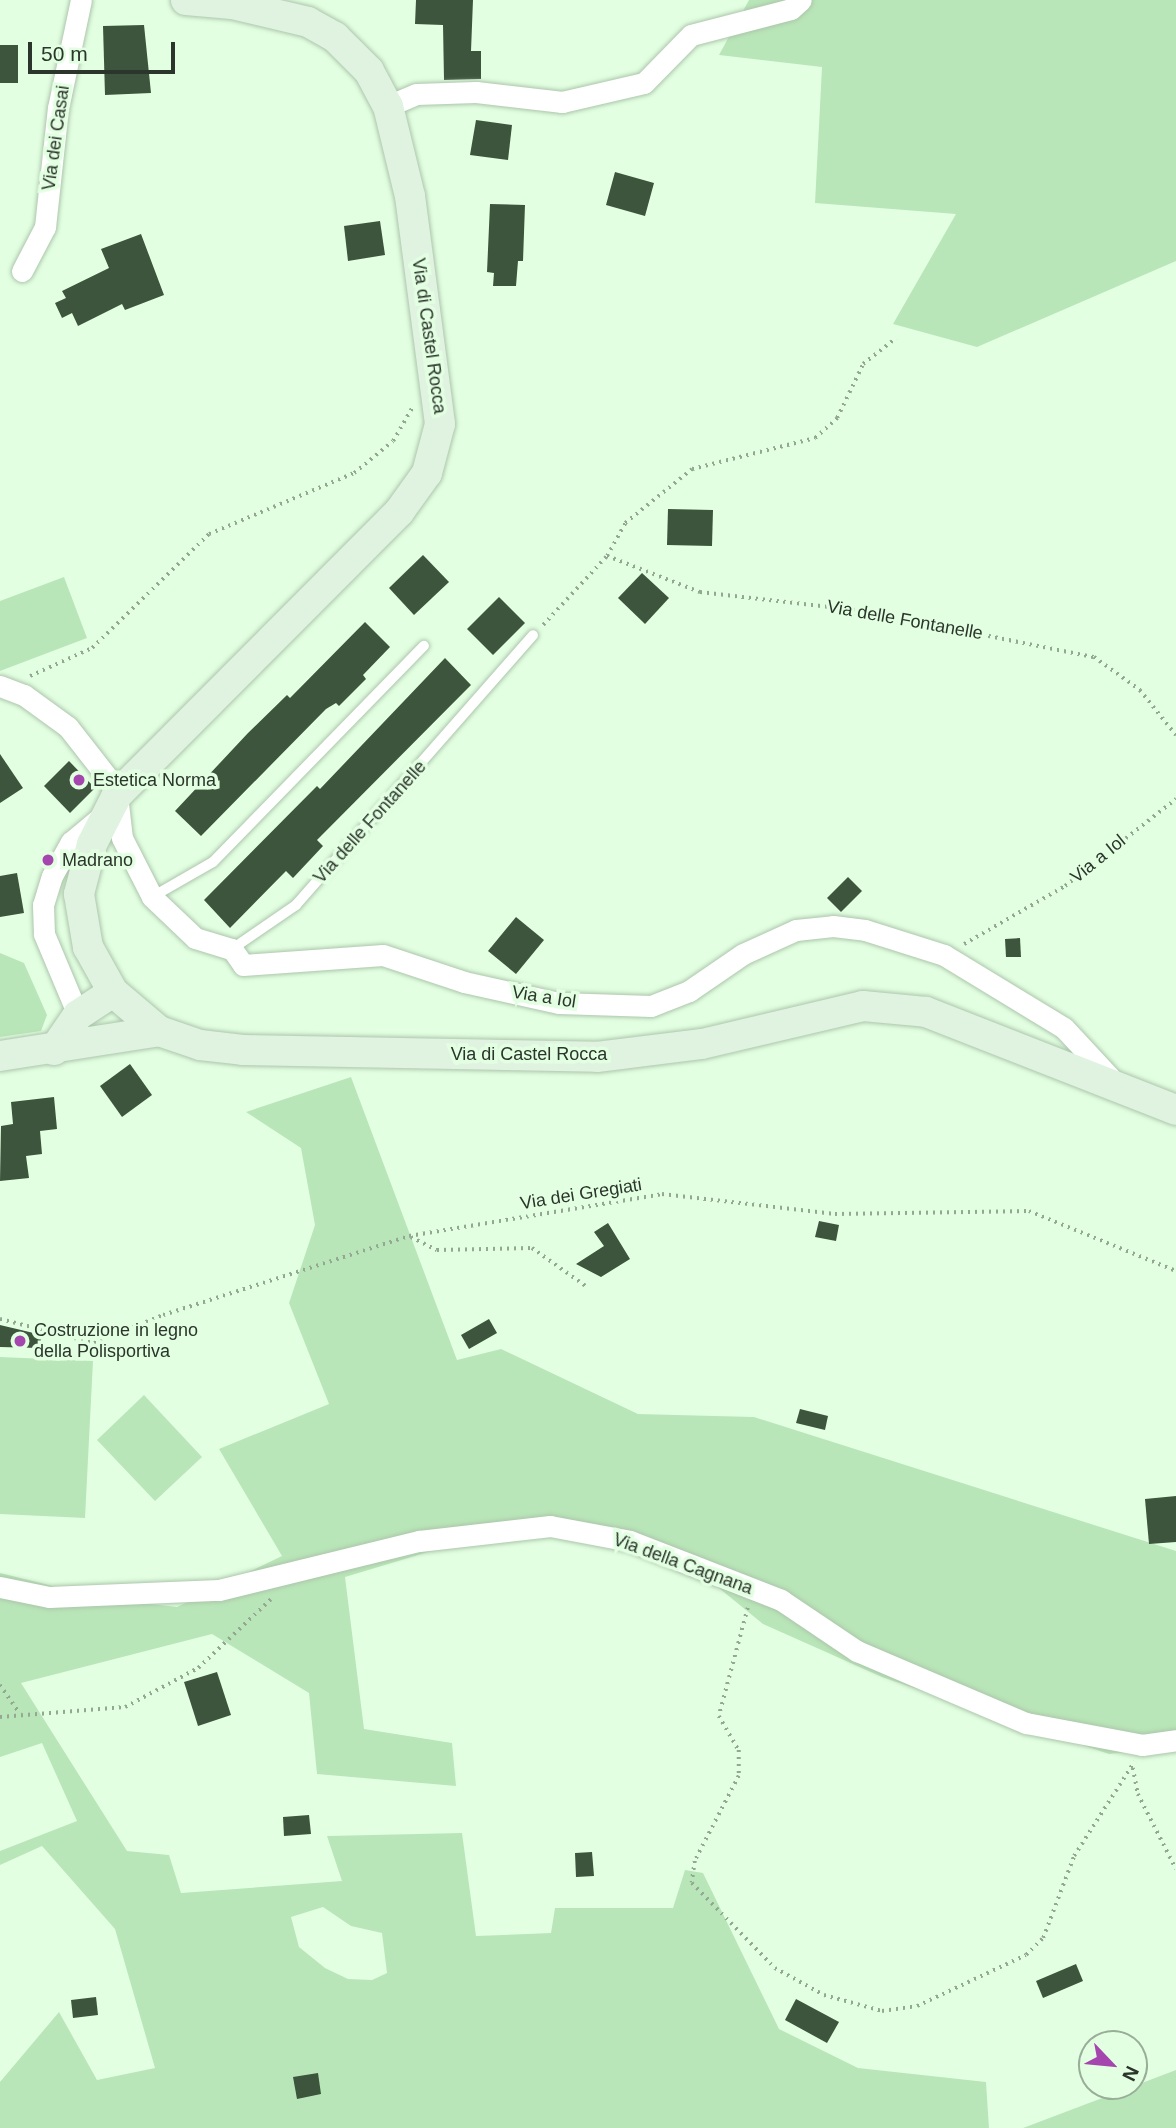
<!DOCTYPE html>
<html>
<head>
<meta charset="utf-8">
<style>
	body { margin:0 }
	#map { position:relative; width:1176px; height:2128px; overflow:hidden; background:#e3ffe2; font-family:Helvetica,sans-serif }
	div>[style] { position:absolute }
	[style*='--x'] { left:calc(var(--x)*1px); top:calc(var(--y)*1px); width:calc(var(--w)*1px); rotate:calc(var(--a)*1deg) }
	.green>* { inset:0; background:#b9e6b8 }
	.building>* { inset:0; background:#3d543d }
	.path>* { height:3.5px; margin-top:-1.75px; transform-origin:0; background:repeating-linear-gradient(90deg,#93a792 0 2px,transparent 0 7px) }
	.roads { filter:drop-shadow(0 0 2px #acc6ab) drop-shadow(0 0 2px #acc6ab) }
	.lane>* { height:10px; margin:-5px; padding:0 5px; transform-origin:5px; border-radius:5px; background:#fff }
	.street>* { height:21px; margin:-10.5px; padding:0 10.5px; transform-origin:10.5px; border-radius:10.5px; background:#fff }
	.secondary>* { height:30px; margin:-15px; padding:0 15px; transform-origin:15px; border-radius:15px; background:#e0f3e0 }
	.dots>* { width:19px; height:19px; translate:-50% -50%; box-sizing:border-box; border:4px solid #e3ffe2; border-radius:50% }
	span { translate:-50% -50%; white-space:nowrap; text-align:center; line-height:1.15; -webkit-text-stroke:7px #e3ffe2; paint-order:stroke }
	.street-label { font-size:18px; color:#2b352b }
	.poi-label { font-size:18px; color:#2b352b }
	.left { translate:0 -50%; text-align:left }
	.north { position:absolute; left:1078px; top:2030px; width:70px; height:70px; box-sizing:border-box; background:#e3ffe2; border:2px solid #99ae99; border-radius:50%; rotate:116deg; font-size:19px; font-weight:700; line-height:28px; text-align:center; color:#2b352b }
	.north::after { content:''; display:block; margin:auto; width:24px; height:32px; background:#a545ae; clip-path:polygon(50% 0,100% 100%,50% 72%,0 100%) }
	.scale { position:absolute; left:28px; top:42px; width:147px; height:32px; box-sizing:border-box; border:4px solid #2b352b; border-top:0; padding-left:9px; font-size:21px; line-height:24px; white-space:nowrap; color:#2b352b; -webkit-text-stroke:5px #e3ffe2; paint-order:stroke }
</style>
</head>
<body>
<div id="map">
	<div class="green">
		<i style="clip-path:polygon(749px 0,1176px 0,1176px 261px,977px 347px,893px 324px,956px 214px,815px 203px,822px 67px,719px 55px)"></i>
		<i style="clip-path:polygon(64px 577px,87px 638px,0 671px,0 601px)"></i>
		<i style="clip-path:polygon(0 953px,24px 963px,47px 1015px,41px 1031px,0 1037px)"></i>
		<i style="clip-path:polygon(evenodd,351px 1077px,457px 1360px,501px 1349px,638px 1414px,754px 1417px,1176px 1551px,1176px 1746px,1109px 1754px,882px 1677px,763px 1624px,665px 1544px,537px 1519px,345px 1577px,364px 1729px,452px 1743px,456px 1786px,317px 1774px,309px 1693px,212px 1634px,21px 1683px,127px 1851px,169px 1855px,181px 1893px,342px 1881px,327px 1836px,462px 1833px,476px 1936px,551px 1933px,555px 1908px,673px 1908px,685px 1870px,703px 1873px,779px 2029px,858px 2068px,986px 2082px,989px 2128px,0 2128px,0 2082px,59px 2012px,97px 2080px,155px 2068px,115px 1929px,42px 1846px,0 1865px,0 1851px,77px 1821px,42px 1743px,0 1757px,0 1573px,101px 1598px,177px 1607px,282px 1556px,219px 1449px,329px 1404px,289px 1303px,315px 1225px,301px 1148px,246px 1112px,351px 1077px,323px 1907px,351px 1926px,382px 1933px,387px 1973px,372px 1980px,348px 1979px,325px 1968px,299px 1947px,291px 1917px,323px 1907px)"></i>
		<i style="clip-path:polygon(0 1357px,93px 1361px,85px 1518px,0 1514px)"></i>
		<i style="clip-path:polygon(144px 1395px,202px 1457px,155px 1501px,97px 1440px)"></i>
		<i style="clip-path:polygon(1176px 2070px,1176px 2128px,1023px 2128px,1134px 2086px)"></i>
	</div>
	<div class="building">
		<i style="clip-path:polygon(416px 0,473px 0,471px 51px,481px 51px,481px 79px,444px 80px,443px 25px,415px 24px)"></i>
		<i style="clip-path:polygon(144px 25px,151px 93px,105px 95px,103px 26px)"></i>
		<i style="clip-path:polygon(0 45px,18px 45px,18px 83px,0 83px)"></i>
		<i style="clip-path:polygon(476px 120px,512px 125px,508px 160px,470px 155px)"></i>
		<i style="clip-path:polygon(615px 172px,654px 183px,645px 216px,606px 205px)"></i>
		<i style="clip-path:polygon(490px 204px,525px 205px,523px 261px,518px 261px,516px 286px,493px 286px,494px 273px,487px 272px)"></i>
		<i style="clip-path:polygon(380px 221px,385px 255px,348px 261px,344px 226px)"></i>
		<i style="clip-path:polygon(141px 234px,164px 295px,125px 310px,122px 304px,78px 326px,72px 313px,62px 318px,55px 303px,66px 298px,62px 291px,109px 268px,101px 249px)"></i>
		<i style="clip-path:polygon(668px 509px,713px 510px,712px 546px,667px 545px)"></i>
		<i style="clip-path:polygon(423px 555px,449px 582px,414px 615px,389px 588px)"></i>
		<i style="clip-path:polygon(642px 573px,669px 598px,645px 624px,618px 598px)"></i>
		<i style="clip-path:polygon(499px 597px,525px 623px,493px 655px,467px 629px)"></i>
		<i style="clip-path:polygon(365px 622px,390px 647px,363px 675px,366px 679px,339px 706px,336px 703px,326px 709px,201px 836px,175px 811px,248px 733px,287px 695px,290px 698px)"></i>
		<i style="clip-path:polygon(445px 658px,471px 685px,317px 840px,323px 846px,293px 878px,286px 871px,230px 928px,204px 900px,317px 786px,320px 789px)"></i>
		<i style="clip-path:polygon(0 754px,23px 788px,0 803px)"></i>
		<i style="clip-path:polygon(69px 761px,95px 788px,70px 813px,44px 786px)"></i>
		<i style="clip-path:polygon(17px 873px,24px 913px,0 917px,0 876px)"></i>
		<i style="clip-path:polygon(848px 877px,862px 891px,841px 912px,827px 898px)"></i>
		<i style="clip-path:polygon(516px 917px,544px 940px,516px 974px,488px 951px)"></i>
		<i style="clip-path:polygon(1020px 938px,1021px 957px,1006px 957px,1005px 939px)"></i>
		<i style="clip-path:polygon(130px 1064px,152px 1095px,122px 1117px,100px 1086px)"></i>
		<i style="clip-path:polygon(54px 1097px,57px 1129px,40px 1131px,42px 1154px,26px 1156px,29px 1178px,0 1181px,1px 1126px,13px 1124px,11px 1102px)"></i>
		<i style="clip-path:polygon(819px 1221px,839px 1225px,836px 1241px,815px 1237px)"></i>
		<i style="clip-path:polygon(608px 1223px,630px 1259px,601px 1277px,576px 1264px,604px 1246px,594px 1232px)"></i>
		<i style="clip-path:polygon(489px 1319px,497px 1333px,469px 1349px,461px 1335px)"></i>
		<i style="clip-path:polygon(0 1325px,42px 1335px,39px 1348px,0 1347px)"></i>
		<i style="clip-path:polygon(800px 1409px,828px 1416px,825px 1430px,796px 1423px)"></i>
		<i style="clip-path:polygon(1176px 1496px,1176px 1542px,1149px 1544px,1145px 1499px)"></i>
		<i style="clip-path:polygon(217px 1672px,231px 1715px,198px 1726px,184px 1682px)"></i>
		<i style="clip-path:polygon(309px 1815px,311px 1834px,284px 1836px,283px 1817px)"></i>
		<i style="clip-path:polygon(592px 1852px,594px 1876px,576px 1877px,575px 1853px)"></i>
		<i style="clip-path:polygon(1076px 1964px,1083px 1981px,1043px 1998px,1036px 1981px)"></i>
		<i style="clip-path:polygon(96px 1997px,98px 2015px,73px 2018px,71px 2000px)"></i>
		<i style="clip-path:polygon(796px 1999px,839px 2022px,827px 2043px,785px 2020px)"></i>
		<i style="clip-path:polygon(318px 2073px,321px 2094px,297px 2099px,293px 2077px)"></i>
	</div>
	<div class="path">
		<i style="--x:607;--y:556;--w:38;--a:-61"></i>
		<i style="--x:625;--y:523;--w:86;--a:-38.9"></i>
		<i style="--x:692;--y:469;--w:127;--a:-14.1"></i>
		<i style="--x:815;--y:438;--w:30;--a:-42"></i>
		<i style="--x:837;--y:418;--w:60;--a:-64.3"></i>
		<i style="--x:863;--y:364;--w:42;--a:-38.2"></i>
		<i style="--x:543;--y:625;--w:94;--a:-47.2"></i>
		<i style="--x:607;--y:556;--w:100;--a:21.2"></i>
		<i style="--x:700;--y:592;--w:166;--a:6.6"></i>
		<i style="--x:865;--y:611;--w:234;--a:11.4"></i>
		<i style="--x:1094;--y:657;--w:57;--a:35.7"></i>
		<i style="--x:1140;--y:690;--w:58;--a:51.3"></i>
		<i style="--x:30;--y:676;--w:68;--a:-24.3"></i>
		<i style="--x:92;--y:648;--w:163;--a:-44.3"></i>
		<i style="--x:209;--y:534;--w:157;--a:-22.8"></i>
		<i style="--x:354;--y:473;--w:50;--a:-39.4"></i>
		<i style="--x:393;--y:441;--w:39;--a:-60"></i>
		<i style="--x:964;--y:944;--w:116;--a:-29.9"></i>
		<i style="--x:1065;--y:886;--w:141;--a:-38.1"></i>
		<i style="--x:411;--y:1237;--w:29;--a:27"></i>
		<i style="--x:437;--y:1250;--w:95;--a:-1.2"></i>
		<i style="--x:532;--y:1248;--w:67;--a:35.3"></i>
		<i style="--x:0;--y:1319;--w:97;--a:14.3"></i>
		<i style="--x:94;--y:1343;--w:74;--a:-22.1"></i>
		<i style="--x:163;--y:1315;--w:258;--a:-17.8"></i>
		<i style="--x:409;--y:1236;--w:256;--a:-9.4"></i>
		<i style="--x:662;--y:1194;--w:174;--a:6.6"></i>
		<i style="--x:835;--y:1214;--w:194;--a:-0.9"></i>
		<i style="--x:1029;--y:1211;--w:159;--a:22.2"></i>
		<i style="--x:748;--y:1608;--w:112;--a:105"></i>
		<i style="--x:719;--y:1716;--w:39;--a:60"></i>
		<i style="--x:739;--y:1750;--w:26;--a:90"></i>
		<i style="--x:739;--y:1776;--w:96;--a:117.4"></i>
		<i style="--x:695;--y:1861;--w:22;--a:98"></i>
		<i style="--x:692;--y:1883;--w:119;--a:45.7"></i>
		<i style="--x:775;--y:1968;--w:56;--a:28.9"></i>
		<i style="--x:824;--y:1995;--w:60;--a:15.4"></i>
		<i style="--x:882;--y:2011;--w:35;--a:-8"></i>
		<i style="--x:917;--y:2006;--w:120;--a:-25.1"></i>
		<i style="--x:1026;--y:1955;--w:24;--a:-45"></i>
		<i style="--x:1043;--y:1938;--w:88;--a:-69.3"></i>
		<i style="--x:1074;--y:1856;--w:112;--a:-57.4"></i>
		<i style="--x:0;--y:1685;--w:35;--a:55"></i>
		<i style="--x:0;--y:1717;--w:125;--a:-4.6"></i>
		<i style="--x:125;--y:1707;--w:83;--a:-28.1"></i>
		<i style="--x:198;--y:1668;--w:100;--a:-43.4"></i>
		<i style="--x:1133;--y:1768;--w:26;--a:79"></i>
		<i style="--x:1138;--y:1794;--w:84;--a:63.1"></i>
	</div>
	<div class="roads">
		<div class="lane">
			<i style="--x:152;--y:897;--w:70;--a:-29.8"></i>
			<i style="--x:213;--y:862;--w:302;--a:-45.7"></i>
			<i style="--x:232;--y:949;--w:78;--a:-34.5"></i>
			<i style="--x:296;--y:905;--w:359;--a:-48.7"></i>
		</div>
		<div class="street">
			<i style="--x:388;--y:106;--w:30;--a:-23"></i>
			<i style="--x:416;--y:94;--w:60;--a:-1.9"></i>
			<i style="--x:476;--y:92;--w:87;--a:6.6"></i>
			<i style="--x:562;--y:102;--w:84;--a:-13"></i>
			<i style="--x:644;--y:83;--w:67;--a:-45.6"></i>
			<i style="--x:691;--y:35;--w:103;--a:-14.6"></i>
			<i style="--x:791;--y:9;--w:13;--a:-42"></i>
			<i style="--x:22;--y:271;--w:50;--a:-62.4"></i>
			<i style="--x:45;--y:227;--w:120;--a:-83.8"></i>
			<i style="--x:58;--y:108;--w:110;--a:-78"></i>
			<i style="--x:0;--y:686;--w:26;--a:21"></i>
			<i style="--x:24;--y:695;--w:54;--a:36"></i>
			<i style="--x:68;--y:727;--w:65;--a:51.9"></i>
			<i style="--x:108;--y:778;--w:19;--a:62"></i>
			<i style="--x:117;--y:795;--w:43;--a:83.4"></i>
			<i style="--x:122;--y:838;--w:66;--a:63"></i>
			<i style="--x:152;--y:897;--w:59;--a:43.6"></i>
			<i style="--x:195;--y:938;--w:39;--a:17"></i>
			<i style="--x:232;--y:949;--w:19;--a:55"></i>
			<i style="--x:243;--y:965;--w:140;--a:-4.1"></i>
			<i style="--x:383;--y:955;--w:85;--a:18.4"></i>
			<i style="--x:464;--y:982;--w:97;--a:12.5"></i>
			<i style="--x:559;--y:1003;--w:92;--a:1.9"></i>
			<i style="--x:651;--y:1006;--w:41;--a:-21.5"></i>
			<i style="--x:689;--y:991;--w:65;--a:-34.4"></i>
			<i style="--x:743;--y:954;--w:58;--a:-24.4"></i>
			<i style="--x:796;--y:930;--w:37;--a:-6"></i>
			<i style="--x:833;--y:926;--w:32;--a:7"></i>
			<i style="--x:865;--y:930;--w:83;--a:17.6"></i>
			<i style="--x:944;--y:955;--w:140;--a:31.3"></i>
			<i style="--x:1064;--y:1028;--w:76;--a:47.1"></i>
			<i style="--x:78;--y:1015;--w:88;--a:-112.8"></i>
			<i style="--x:44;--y:934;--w:29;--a:-92"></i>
			<i style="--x:43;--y:905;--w:30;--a:-73"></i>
			<i style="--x:52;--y:876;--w:39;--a:-61"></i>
			<i style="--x:71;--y:842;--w:39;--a:-40"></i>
			<i style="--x:0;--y:1587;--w:50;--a:11.5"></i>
			<i style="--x:49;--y:1597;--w:170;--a:-2.4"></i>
			<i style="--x:219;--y:1590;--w:206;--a:-13.8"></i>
			<i style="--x:419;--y:1541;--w:132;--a:-6.5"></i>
			<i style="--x:550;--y:1526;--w:81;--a:10.6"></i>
			<i style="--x:630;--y:1541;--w:162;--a:21.3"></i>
			<i style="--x:781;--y:1600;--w:92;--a:33.9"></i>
			<i style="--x:857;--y:1651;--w:184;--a:23.1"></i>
			<i style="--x:1026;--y:1723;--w:118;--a:10.7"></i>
			<i style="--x:1142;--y:1745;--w:34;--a:-8"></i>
		</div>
		<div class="secondary">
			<i style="--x:186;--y:0;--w:46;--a:5"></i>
			<i style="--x:232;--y:4;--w:78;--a:13.3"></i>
			<i style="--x:308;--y:22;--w:31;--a:29"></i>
			<i style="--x:335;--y:37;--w:48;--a:45"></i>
			<i style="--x:369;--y:71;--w:40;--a:62"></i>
			<i style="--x:388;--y:106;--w:93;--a:76.3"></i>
			<i style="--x:410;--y:196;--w:230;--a:82.5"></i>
			<i style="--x:440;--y:424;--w:51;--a:104.9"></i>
			<i style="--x:427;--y:473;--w:48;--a:125.7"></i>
			<i style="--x:399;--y:512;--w:400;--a:134.9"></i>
			<i style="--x:117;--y:795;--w:55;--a:117"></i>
			<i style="--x:92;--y:844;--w:52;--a:104.6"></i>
			<i style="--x:79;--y:894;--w:54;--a:80.4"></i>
			<i style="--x:88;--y:947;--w:51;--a:60.9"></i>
			<i style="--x:113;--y:992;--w:60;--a:40.3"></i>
			<i style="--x:159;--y:1031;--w:43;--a:18.9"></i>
			<i style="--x:200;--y:1045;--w:43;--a:6.6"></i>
			<i style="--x:243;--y:1050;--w:354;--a:1.1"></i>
			<i style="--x:597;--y:1057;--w:106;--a:-7.1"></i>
			<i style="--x:702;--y:1044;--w:165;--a:-13.3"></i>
			<i style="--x:863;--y:1006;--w:63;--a:5.4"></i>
			<i style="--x:926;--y:1012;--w:269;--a:21.4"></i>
			<i style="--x:54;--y:1050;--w:42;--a:-55.6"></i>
			<i style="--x:78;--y:1015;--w:42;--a:-33.3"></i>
			<i style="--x:0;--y:1056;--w:161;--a:-8.9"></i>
		</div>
	</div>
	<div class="dots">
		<i style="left:79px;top:780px;background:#a545ae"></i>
		<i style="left:48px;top:860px;background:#a545ae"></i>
		<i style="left:20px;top:1341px;background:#a545ae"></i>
	</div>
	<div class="street-label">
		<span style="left:56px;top:138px;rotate:-82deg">Via dei Casai</span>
		<span style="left:429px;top:336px;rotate:82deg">Via di Castel Rocca</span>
		<span style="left:905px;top:620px;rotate:10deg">Via delle Fontanelle</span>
		<span style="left:370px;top:822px;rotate:-48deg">Via delle Fontanelle</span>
		<span style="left:1098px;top:859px;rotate:-39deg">Via a Iol</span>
		<span style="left:544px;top:997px;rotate:9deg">Via a Iol</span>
		<span style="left:529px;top:1054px">Via di Castel Rocca</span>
		<span style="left:581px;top:1194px;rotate:-9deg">Via dei Gregiati</span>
		<span style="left:683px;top:1564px;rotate:20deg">Via della Cagnana</span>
	</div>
	<div class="poi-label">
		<span class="left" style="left:93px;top:780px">Estetica Norma</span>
		<span class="left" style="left:62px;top:860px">Madrano</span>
		<span class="left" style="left:34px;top:1341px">Costruzione in legno<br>della Polisportiva</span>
	</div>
	<div class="north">N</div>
	<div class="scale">50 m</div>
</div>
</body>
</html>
